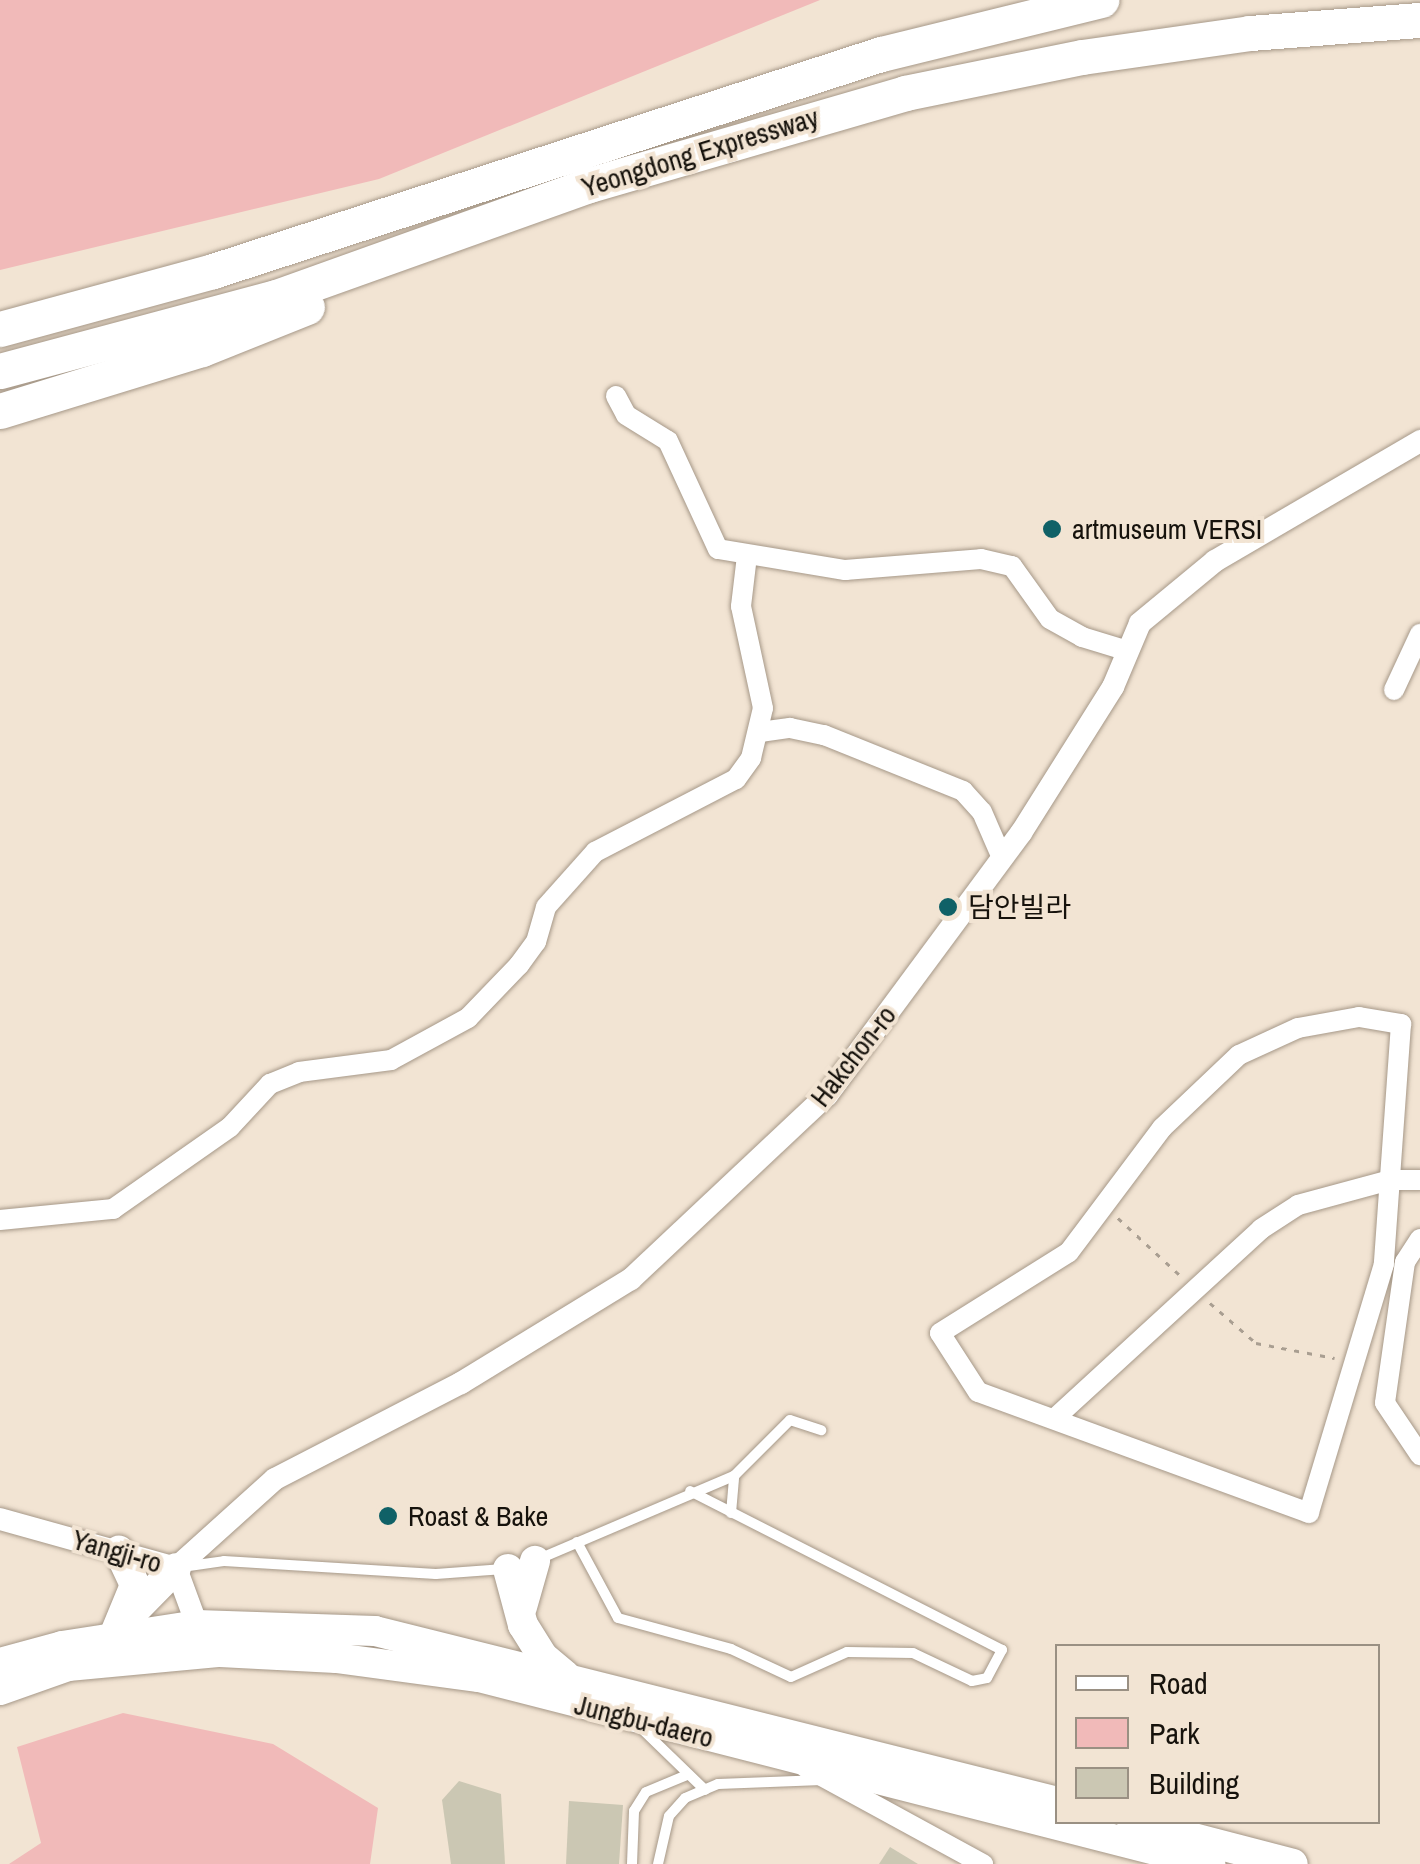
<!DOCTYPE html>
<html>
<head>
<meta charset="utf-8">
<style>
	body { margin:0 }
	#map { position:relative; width:1420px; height:1864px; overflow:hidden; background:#f2e4d3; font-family:"Archivo Narrow","Noto Sans KR",sans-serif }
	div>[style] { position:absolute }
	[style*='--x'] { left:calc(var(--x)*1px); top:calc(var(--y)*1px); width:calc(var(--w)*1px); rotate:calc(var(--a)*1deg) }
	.green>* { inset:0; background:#f1bab9 }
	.building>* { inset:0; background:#cbc7b3 }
	.path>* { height:2.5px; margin-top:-1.25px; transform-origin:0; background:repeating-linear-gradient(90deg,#a99e91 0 5px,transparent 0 13px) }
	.roads { filter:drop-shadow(0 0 2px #a69888) drop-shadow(0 0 2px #a69888) }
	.service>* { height:10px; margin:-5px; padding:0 5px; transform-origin:5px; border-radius:5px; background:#fff }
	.minor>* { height:20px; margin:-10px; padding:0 10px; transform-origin:10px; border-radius:10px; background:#fff }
	.tertiary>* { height:22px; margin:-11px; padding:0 11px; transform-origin:11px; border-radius:11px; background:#fff }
	.primary>* { height:30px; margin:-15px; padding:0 15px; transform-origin:15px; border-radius:15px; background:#fff }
	.motorway>* { height:35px; margin:-17.5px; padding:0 17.5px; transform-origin:17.5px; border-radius:17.5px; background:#fff }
	.dots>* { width:28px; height:28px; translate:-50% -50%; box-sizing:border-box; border:5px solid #f2e4d3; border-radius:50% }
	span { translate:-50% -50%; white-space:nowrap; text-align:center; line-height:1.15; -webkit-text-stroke:8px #f2e4d3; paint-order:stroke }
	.street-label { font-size:28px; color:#16120c }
	.poi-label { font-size:28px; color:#16120c }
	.left { translate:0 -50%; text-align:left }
	.legend { position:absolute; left:1055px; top:1644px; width:325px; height:180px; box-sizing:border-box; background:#f2e4d3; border:2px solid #9a9083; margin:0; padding:12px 18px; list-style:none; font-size:30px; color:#16120c }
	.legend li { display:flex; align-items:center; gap:20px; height:50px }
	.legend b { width:50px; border:2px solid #9a9083 }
</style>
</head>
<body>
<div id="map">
	<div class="green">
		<i style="clip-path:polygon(0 0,820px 0,379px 179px,0 270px)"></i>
		<i style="clip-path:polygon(123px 1713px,273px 1744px,378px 1808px,370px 1864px,9px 1864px,41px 1843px,17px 1747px)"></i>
	</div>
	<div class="building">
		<i style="clip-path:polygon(459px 1781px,501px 1794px,505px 1864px,451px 1864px,442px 1800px)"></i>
		<i style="clip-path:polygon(569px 1801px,623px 1805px,619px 1864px,566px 1864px)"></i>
		<i style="clip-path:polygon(890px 1847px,918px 1864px,879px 1864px)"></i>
	</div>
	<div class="path">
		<i style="--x:1118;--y:1218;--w:87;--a:42.7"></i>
		<i style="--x:1210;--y:1303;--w:61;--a:41"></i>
		<i style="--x:1256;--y:1343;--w:80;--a:10.8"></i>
	</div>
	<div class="roads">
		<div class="service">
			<i style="--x:731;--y:1513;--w:37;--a:-85"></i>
			<i style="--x:577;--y:1542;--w:86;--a:61.7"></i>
			<i style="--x:618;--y:1618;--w:117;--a:15.3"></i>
			<i style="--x:731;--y:1649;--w:66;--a:25"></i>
			<i style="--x:791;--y:1677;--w:61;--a:-24.1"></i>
			<i style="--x:847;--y:1652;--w:66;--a:0.9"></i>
			<i style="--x:913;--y:1653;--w:65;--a:25.4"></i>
			<i style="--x:972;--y:1681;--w:15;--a:-11"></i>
			<i style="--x:987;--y:1678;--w:32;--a:-62"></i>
			<i style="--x:1002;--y:1650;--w:350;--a:-153"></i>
			<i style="--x:539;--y:1559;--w:212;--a:-23.1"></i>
			<i style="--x:734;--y:1476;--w:79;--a:-45"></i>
			<i style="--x:790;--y:1420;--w:33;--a:18"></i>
			<i style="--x:182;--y:1567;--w:42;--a:-8.1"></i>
			<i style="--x:224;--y:1561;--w:212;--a:3.5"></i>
			<i style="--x:436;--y:1574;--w:68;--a:-4.2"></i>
			<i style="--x:641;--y:1728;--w:89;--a:44.1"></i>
			<i style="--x:632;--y:1864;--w:53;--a:-87.8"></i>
			<i style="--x:634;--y:1811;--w:22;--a:-58"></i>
			<i style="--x:646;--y:1792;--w:44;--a:-22.5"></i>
			<i style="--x:658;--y:1864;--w:49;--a:-77.1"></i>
			<i style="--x:669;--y:1816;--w:24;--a:-48"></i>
			<i style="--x:685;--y:1798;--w:36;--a:-23"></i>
			<i style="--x:718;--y:1784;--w:104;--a:-2.2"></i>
		</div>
		<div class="minor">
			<i style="--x:616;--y:396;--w:21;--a:62"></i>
			<i style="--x:626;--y:415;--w:49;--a:31.8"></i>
			<i style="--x:668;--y:441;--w:119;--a:65.2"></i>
			<i style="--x:718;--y:549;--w:129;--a:9.4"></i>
			<i style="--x:845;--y:570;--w:136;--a:-4.6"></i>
			<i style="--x:981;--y:559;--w:32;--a:13"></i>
			<i style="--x:1012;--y:566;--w:65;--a:54.4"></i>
			<i style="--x:1050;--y:619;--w:37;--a:29"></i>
			<i style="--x:1082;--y:637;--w:48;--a:16.9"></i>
			<i style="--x:1394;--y:690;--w:62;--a:-65.1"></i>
			<i style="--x:760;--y:732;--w:30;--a:-8"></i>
			<i style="--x:790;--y:728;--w:35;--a:12"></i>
			<i style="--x:824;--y:735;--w:150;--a:21.9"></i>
			<i style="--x:963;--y:791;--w:28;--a:48"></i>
			<i style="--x:982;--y:812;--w:50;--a:66.5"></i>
			<i style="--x:1359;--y:1017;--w:43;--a:9.5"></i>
			<i style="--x:1401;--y:1024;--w:241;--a:94.1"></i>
			<i style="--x:1384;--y:1264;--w:260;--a:106.8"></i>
			<i style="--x:1309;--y:1513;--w:352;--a:-159.9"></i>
			<i style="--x:978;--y:1392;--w:70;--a:-122.8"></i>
			<i style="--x:940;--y:1333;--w:152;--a:-32.1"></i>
			<i style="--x:1069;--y:1252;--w:155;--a:-53.1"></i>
			<i style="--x:1162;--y:1128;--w:106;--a:-43.5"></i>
			<i style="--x:1239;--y:1055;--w:65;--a:-24.6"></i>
			<i style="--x:1298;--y:1028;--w:62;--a:-10.2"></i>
			<i style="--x:0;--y:1220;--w:114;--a:-5.6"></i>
			<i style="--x:113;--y:1209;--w:143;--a:-35"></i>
			<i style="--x:230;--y:1127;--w:59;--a:-47.1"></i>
			<i style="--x:270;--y:1084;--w:31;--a:-22"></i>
			<i style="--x:299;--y:1072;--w:93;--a:-7.4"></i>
			<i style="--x:391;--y:1060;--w:88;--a:-28.6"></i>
			<i style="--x:468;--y:1018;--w:74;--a:-46.1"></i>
			<i style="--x:519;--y:965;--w:29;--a:-54"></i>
			<i style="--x:536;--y:942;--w:36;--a:-74"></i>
			<i style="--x:546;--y:907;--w:74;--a:-48.3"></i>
			<i style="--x:595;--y:852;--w:159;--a:-27.4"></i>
			<i style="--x:736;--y:779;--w:26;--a:-54"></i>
			<i style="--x:751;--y:758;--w:51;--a:-76.5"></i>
			<i style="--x:763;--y:708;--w:104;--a:-102.2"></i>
			<i style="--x:741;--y:606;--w:50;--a:-83.2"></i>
			<i style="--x:1420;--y:1239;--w:27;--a:123"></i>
			<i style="--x:1405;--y:1262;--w:142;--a:98.1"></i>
			<i style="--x:1385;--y:1403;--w:63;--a:56.1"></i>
			<i style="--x:1054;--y:1419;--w:281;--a:-42.5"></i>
			<i style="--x:1261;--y:1229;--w:44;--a:-33"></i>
			<i style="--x:1298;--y:1205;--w:95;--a:-15.2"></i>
			<i style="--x:1390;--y:1180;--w:30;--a:0"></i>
			<i style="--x:805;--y:1767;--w:203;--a:28.6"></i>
		</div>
		<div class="tertiary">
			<i style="--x:0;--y:1519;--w:183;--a:15.6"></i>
			<i style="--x:176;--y:1568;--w:133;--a:-42"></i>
			<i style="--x:275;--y:1479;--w:209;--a:-27.3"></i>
			<i style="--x:461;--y:1383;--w:199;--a:-31.5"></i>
			<i style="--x:631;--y:1279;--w:269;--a:-43.2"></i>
			<i style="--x:827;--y:1095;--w:326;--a:-53.5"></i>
			<i style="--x:1021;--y:833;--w:173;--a:-57.8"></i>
			<i style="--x:1113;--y:687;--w:69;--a:-67.1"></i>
			<i style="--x:1140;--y:623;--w:97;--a:-39.6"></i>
			<i style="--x:1215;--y:561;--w:238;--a:-30.3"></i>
			<i style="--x:176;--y:1568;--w:61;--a:69.8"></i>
		</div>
		<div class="primary">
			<i style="--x:508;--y:1569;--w:58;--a:75"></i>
			<i style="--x:523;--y:1625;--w:36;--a:58"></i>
			<i style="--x:542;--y:1656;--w:30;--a:40"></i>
			<i style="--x:522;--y:1607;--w:48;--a:-74.2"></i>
			<i style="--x:129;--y:1616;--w:67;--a:-45.6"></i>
			<i style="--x:114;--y:1636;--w:55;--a:-67.6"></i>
			<i style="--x:135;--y:1585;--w:38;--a:-115"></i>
			<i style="--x:0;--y:1663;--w:64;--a:-15.3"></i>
			<i style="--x:62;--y:1646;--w:137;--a:-8.8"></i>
			<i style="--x:197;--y:1625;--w:178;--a:1.9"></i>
			<i style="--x:375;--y:1631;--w:704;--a:14.06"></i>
			<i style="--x:0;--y:1690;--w:72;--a:-19.4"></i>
			<i style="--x:68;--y:1666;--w:153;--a:-5.3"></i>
			<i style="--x:220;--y:1652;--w:116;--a:3"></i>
			<i style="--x:336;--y:1658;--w:144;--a:7.6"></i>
			<i style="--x:479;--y:1677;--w:755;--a:14.35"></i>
			<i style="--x:1132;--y:1822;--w:166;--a:14.6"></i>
		</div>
		<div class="motorway">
			<i style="--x:0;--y:329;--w:221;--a:-15.2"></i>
			<i style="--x:213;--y:271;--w:702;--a:-18"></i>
			<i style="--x:881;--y:54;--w:227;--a:-13.8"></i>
			<i style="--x:0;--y:371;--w:286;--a:-15"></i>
			<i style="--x:276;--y:297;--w:332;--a:-19.7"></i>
			<i style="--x:589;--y:185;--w:329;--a:-16.2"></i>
			<i style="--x:905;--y:93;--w:181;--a:-11.5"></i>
			<i style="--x:1082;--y:57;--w:170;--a:-8.1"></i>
			<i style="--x:1250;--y:33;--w:170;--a:-4.4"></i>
			<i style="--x:0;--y:411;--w:211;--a:-17.1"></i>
			<i style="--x:202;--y:349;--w:113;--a:-21.8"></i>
		</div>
	</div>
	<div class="dots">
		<i style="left:1052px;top:529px;background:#106167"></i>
		<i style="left:948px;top:907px;background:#106167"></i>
		<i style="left:388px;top:1516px;background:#106167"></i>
	</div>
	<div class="street-label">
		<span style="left:700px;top:152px;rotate:-17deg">Yeongdong Expressway</span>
		<span style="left:853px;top:1056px;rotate:-52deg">Hakchon-ro</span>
		<span style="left:117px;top:1551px;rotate:16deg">Yangji-ro</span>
		<span style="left:644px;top:1721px;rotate:14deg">Jungbu-daero</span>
	</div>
	<div class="poi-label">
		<span class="left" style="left:1072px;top:529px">artmuseum VERSI</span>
		<span class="left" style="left:968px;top:907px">담안빌라</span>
		<span class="left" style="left:408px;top:1516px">Roast &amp; Bake</span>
	</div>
	<ul class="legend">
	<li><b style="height:12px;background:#fff"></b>Road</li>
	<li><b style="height:28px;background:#f1bab9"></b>Park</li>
	<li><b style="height:28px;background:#cbc7b3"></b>Building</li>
	</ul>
</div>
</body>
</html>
